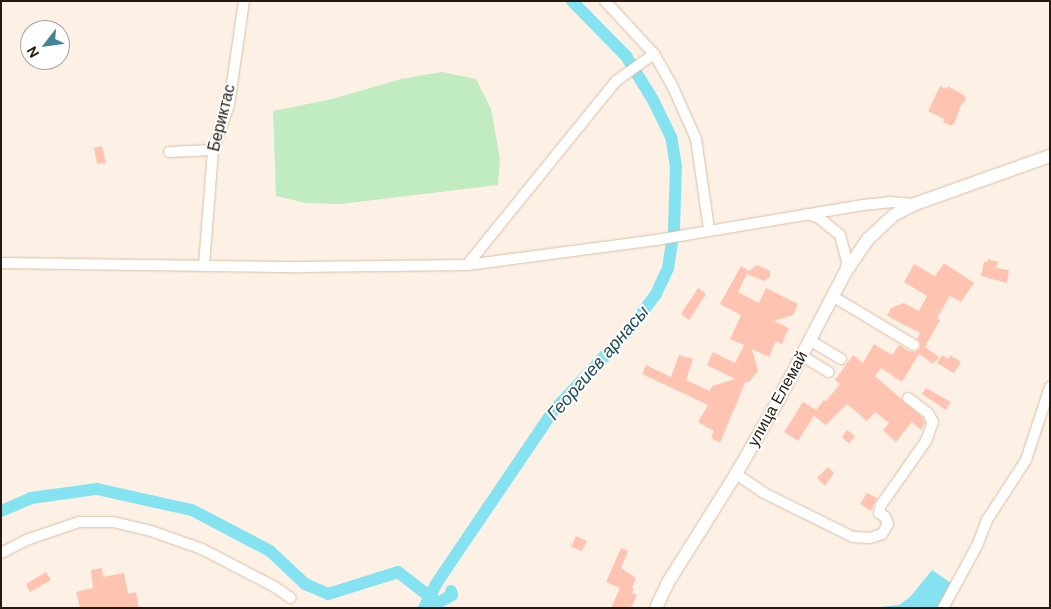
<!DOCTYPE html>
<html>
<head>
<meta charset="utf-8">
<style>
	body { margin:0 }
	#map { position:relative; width:1051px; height:609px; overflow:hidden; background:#fdf1e6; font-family:"DM Sans",sans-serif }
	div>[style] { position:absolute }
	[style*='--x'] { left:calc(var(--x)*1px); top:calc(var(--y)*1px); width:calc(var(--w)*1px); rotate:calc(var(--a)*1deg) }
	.green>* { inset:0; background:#c1ecc1 }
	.water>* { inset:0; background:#85e2f0 }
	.canal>* { height:12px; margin:-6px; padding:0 6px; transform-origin:6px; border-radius:6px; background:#85e2f0 }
	.building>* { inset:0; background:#ffc4b1 }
	.roads { filter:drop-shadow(0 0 1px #dabfa2) drop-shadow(0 0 1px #dabfa2) }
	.minor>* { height:10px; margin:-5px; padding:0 5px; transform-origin:5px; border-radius:5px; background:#fff }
	.tertiary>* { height:12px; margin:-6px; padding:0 6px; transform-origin:6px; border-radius:6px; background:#fff }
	span { translate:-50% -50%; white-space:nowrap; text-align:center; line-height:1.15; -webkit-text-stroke:4px #fff; paint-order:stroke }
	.street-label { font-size:16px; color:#241a0f }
	.water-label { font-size:18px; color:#214c52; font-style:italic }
	.frame { position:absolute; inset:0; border:2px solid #241a0f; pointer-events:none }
	.north { position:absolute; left:20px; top:20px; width:50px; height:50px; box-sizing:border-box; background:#fff; border:1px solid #a7a39f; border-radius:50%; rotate:240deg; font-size:14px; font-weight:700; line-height:20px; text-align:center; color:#241a0f }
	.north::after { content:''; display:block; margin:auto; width:18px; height:22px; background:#438396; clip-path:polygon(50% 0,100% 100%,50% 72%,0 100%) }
</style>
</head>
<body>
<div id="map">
	<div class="green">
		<i style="clip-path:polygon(442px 72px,476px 79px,491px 109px,500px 159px,498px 185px,341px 204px,306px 203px,276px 196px,273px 111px,332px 99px,401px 79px)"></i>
	</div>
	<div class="water">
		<i style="clip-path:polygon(932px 570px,951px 583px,948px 593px,937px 608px,872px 608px,899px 605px,910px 597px)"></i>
	</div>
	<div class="canal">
		<i style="--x:1;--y:511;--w:33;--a:-23"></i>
		<i style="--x:31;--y:498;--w:67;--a:-7.8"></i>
		<i style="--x:97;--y:489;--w:97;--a:12.5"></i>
		<i style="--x:192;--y:510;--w:88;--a:27.7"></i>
		<i style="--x:270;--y:551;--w:48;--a:43.3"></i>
		<i style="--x:305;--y:584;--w:25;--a:23"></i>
		<i style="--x:328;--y:594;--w:73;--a:-17.4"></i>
		<i style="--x:398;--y:572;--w:51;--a:37.8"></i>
		<i style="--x:438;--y:603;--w:16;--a:-30"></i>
		<i style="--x:452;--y:595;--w:4;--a:-104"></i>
		<i style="--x:424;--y:608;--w:27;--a:-63"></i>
		<i style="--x:436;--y:584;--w:210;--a:-55.9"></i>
		<i style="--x:554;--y:410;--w:110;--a:-46.8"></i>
		<i style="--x:629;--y:330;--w:45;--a:-53.1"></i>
		<i style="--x:656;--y:294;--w:29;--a:-65"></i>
		<i style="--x:668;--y:268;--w:39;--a:-81"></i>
		<i style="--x:674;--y:229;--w:62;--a:-88.2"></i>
		<i style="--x:676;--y:167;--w:30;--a:-99"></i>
		<i style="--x:671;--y:137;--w:41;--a:-115.9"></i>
		<i style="--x:653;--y:100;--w:52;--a:-121.5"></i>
		<i style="--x:626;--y:56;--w:77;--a:-134.5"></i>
	</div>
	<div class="building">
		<i style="clip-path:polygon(940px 86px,947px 89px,948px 86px,965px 96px,966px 100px,961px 105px,955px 122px,951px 126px,943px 122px,944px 119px,928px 111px)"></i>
		<i style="clip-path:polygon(102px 146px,106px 163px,97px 164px,94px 148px)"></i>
		<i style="clip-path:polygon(988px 259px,998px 262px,996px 268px,1009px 270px,1007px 283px,981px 276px,984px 262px,987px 262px)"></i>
		<i style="clip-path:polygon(944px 263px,974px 283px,961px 302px,950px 296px,937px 318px,940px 320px,925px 347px,939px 357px,933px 364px,919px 354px,902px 382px,881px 368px,875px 376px,923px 418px,925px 423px,921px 430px,912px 422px,896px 442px,883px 430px,889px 423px,875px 412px,867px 421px,847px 404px,826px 425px,814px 416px,798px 441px,784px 432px,803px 402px,816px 410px,824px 400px,826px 401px,840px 384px,835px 380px,853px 355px,863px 363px,874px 344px,892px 355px,899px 345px,909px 351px,914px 352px,920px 349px,920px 342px,917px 339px,920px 333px,887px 316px,891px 308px,904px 303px,919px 311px,927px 296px,904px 282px,914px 264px,935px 276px)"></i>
		<i style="clip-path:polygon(757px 265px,770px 271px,770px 277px,764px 281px,747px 274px,738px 292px,759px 303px,766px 288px,798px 304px,793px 315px,774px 321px,789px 328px,782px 344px,776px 341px,769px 357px,752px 349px,758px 371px,750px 381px,745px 383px,720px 443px,711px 438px,714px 431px,698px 422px,708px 405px,642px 374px,646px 365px,671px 377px,679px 355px,693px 359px,686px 380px,710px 391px,712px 386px,735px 379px,707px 365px,713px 352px,735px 363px,744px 345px,730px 339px,741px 315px,720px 304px,741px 266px,749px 271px)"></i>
		<i style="clip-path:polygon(698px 288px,706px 294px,689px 320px,681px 314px)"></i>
		<i style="clip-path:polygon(942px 355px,948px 359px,950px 355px,961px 362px,954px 373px,937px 363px)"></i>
		<i style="clip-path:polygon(926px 388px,951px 402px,946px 410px,922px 394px)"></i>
		<i style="clip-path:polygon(847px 430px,855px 436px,849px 444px,842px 437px)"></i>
		<i style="clip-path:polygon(828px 467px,834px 473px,825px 486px,817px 478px)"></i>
		<i style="clip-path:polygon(867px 493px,877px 498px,871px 511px,860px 504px)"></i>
		<i style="clip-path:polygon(576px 536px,587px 541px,582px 551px,571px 547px)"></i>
		<i style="clip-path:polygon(621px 548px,628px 551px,621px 568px,636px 578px,632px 588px,634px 589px,632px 593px,637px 595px,631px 608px,611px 608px,620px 588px,606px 582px)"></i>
		<i style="clip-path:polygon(102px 568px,103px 577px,124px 573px,128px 594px,136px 592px,139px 608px,80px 608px,76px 592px,93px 588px,91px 570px)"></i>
		<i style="clip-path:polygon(46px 572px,51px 580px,30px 592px,26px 584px)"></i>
	</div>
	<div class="roads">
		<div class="minor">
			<i style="--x:605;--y:1;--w:72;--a:47.2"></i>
			<i style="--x:654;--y:54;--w:34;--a:60"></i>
			<i style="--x:671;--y:83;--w:61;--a:65.9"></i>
			<i style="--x:696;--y:139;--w:91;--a:81.8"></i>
			<i style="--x:169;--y:152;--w:44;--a:-2.6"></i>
			<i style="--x:807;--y:214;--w:13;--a:18"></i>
			<i style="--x:819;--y:218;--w:27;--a:39"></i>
			<i style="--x:840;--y:235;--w:28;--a:75"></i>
			<i style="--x:847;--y:262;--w:10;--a:101"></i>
			<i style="--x:1;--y:263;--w:298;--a:0.8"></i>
			<i style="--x:299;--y:267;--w:168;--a:-0.7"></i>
			<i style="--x:467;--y:265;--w:191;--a:-7.5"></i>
			<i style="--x:656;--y:240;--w:210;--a:-9.6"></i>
			<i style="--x:863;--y:205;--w:27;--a:-6"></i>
			<i style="--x:890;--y:202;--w:25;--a:5"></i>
			<i style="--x:204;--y:265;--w:115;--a:-85.5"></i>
			<i style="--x:213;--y:150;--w:48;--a:-70.4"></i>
			<i style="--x:229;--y:105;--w:105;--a:-81.8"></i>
			<i style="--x:467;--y:265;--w:237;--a:-51"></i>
			<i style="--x:616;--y:81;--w:47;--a:-35.4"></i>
			<i style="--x:834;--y:297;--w:93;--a:31"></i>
			<i style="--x:811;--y:341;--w:35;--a:31"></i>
			<i style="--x:802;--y:356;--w:31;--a:31"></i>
			<i style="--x:736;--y:474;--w:34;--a:34"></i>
			<i style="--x:764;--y:493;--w:99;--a:26.3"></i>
			<i style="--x:853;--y:537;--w:17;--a:3"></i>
			<i style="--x:870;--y:538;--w:13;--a:-18"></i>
			<i style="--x:882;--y:534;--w:12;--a:-59"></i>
			<i style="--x:888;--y:524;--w:8;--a:-113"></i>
			<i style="--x:885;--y:517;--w:7;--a:-146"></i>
			<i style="--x:879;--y:513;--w:8;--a:-76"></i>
			<i style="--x:881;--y:505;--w:78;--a:-54.9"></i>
			<i style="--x:926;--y:441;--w:20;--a:-70"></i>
			<i style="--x:933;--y:422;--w:10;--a:-119"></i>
			<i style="--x:928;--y:413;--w:25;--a:-143"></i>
			<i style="--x:1;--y:553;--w:31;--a:-27"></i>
			<i style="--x:29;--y:539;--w:53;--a:-18.8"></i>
			<i style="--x:79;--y:522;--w:34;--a:0"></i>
			<i style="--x:113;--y:522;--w:39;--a:13"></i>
			<i style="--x:151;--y:531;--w:54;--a:19.4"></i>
			<i style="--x:202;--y:549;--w:82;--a:27.5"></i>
			<i style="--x:275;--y:587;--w:19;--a:35"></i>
			<i style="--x:943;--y:608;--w:71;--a:-61.3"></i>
			<i style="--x:977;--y:546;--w:28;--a:-69"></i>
			<i style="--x:987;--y:520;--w:72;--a:-57"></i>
			<i style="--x:1026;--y:460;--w:77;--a:-71.8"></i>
		</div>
		<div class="tertiary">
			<i style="--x:656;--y:608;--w:26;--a:-65"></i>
			<i style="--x:667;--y:584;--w:130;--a:-57.9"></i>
			<i style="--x:736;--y:474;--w:84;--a:-60.1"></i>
			<i style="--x:778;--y:401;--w:144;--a:-62.4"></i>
			<i style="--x:845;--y:273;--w:40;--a:-56"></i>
			<i style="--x:867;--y:240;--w:37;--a:-43"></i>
			<i style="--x:894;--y:215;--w:24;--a:-28"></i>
			<i style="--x:915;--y:204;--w:143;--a:-19.6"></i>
		</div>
	</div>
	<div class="street-label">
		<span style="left:222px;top:118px;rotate:-76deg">Бериктас</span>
		<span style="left:778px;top:399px;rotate:-61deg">улица Елемай</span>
	</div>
	<div class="water-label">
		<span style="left:598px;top:363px;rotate:-49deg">Георгиев арнасы</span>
	</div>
	<div class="frame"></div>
	<div class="north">N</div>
</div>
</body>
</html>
